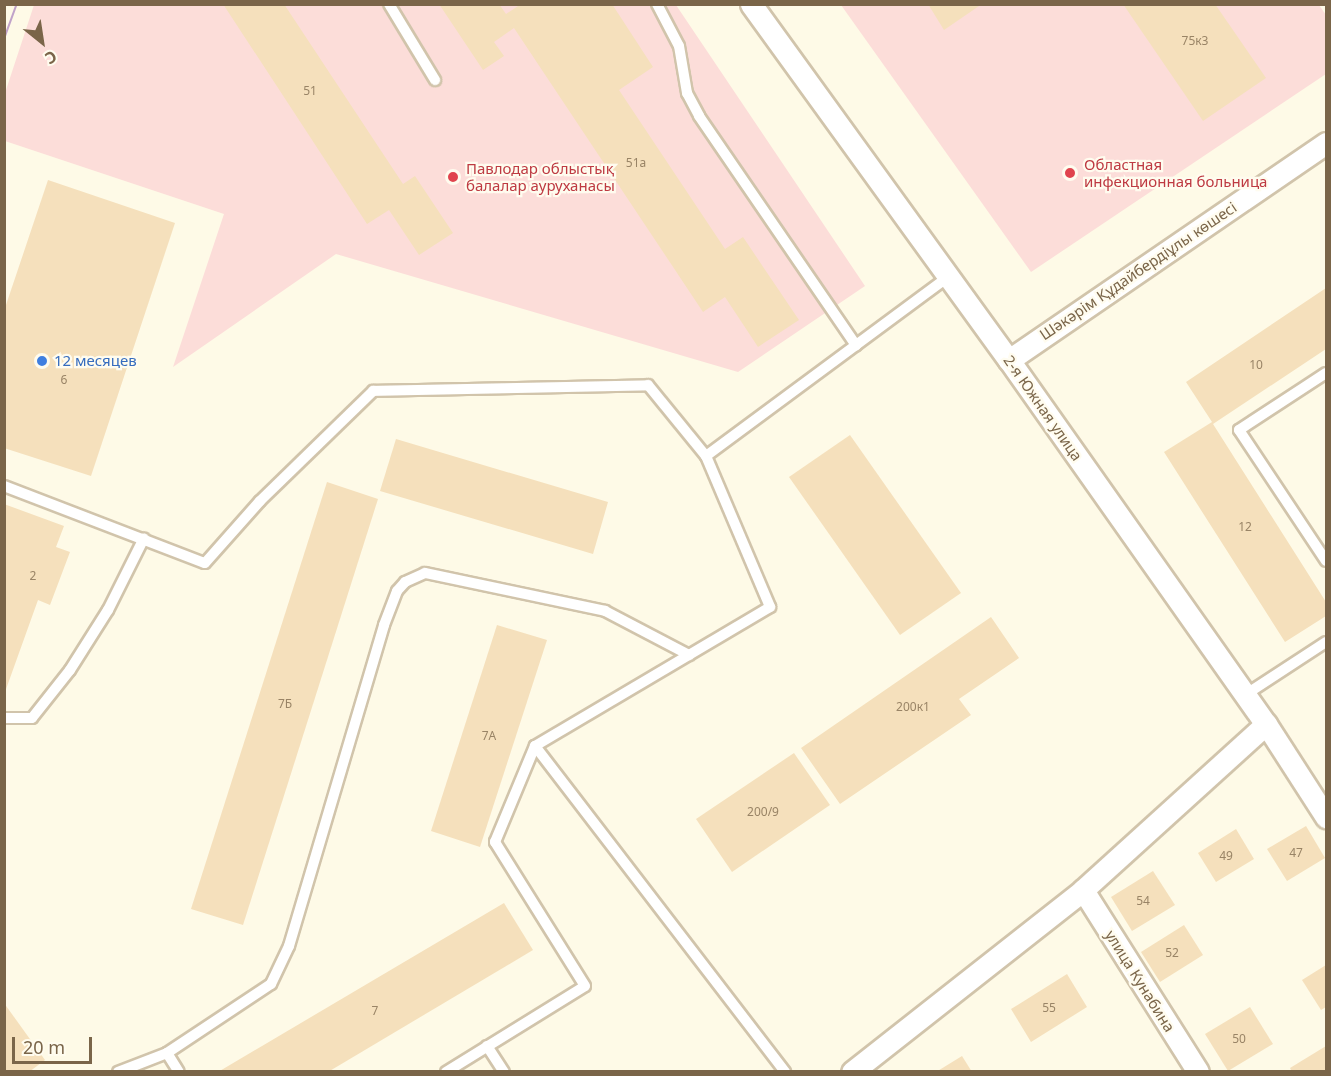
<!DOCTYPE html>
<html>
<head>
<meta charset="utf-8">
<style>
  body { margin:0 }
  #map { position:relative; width:1331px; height:1076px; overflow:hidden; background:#fefae7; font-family:"Noto Sans",sans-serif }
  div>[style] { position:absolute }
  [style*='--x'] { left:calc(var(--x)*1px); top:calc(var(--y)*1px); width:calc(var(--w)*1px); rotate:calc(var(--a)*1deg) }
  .medical>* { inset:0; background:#fcddd9 }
  .building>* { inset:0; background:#f5e0bc }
  .roads { filter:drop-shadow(2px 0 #d1c4ab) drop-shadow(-2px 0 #d1c4ab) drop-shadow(0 2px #d1c4ab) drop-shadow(0 -2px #d1c4ab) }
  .service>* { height:10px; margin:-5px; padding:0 5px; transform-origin:5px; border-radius:5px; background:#fff }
  .minor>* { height:21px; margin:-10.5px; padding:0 10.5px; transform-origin:10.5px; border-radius:10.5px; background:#fff }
  .tram>* { height:1.5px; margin:-0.75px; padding:0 0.75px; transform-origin:0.75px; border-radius:0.75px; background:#c0a3c9 }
  .dots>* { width:16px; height:16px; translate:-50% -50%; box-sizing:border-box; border:3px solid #fffcef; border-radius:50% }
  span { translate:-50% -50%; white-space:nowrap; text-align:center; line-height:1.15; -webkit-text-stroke:4.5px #fffcef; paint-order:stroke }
  .number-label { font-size:12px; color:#998466 }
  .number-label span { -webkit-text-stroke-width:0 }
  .health-label { font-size:15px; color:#be3a42 }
  .left { translate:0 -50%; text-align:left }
  .street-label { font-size:15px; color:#7a6549 }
  .shop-label { font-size:15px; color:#366cbe }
  .frame { position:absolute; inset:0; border:6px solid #7a6549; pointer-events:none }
  .north { position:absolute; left:12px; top:12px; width:60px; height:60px; -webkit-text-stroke:4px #fffcef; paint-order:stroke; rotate:150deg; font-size:16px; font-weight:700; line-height:24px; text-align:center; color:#7a6549 }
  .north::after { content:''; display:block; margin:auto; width:21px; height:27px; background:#7a6549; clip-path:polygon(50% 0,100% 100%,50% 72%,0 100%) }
  .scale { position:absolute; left:12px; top:1037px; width:80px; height:27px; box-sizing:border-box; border:3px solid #7a6549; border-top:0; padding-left:8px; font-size:18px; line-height:21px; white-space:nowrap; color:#7a6549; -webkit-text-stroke:4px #fffcef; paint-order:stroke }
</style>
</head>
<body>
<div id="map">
  <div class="medical">
    <i style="clip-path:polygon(34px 5px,676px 5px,865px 286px,738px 372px,336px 254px,173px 367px,224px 214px,5px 141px,5px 93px)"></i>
    <i style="clip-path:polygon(841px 5px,1319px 5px,1326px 15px,1326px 74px,1031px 272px)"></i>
  </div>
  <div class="building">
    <i style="clip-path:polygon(223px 4px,284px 4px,403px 184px,415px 176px,453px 233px,419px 255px,389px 210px,367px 224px)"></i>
    <i style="clip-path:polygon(439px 4px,499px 4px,506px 14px,521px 4px,612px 4px,653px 67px,619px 90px,725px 249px,743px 237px,799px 320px,758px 347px,725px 297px,703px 312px,514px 28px,494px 42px,504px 56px,483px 70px)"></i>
    <i style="clip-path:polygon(928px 4px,982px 4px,944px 30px)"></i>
    <i style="clip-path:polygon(1123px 4px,1215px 4px,1266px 78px,1203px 121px)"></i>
    <i style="clip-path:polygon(48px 180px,175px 223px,91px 476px,4px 448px,4px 311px)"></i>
    <i style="clip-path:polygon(1326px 288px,1326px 349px,1213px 424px,1326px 602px,1326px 616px,1285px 642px,1164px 452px,1212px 422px,1186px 382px)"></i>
    <i style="clip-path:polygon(850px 435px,961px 593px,900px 635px,789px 477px)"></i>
    <i style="clip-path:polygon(396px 439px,608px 502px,593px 554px,380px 491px)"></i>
    <i style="clip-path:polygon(327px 482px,378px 499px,243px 925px,191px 909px)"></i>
    <i style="clip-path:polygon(4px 504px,64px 526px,56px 547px,70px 552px,50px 605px,38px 600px,5px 692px)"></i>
    <i style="clip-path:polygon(991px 617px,1019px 658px,959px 699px,971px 715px,840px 804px,801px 748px)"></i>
    <i style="clip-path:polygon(497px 625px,547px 640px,480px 847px,431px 831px)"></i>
    <i style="clip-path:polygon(794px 753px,830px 805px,732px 872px,696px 819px)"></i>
    <i style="clip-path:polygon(1306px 826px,1325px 858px,1287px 881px,1267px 849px)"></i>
    <i style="clip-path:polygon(1236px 829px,1254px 859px,1216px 882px,1198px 853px)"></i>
    <i style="clip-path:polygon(1153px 871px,1175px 905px,1132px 931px,1111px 897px)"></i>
    <i style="clip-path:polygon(504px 903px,533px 950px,328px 1072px,218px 1072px)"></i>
    <i style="clip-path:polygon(1184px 925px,1203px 955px,1160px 982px,1141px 952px)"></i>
    <i style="clip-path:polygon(1326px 965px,1326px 1007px,1321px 1010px,1302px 980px)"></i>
    <i style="clip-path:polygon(1067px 974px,1087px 1007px,1031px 1042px,1011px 1009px)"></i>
    <i style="clip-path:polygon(4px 1003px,45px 1060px,29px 1072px,4px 1072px)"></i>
    <i style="clip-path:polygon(1250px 1007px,1273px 1044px,1228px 1071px,1205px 1034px)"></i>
    <i style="clip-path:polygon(1326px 1046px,1326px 1072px,1292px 1072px,1290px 1068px)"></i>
    <i style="clip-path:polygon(962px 1056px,972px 1072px,936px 1072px)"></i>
  </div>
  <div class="roads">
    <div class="service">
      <i style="--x:389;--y:4;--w:89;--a:58.8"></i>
      <i style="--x:657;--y:4;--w:47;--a:62.4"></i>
      <i style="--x:679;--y:46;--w:48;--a:80.3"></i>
      <i style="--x:687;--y:93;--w:26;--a:62"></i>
      <i style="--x:699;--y:116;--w:278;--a:55.6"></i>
      <i style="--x:1326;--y:373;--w:104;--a:146.8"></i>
      <i style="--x:1239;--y:430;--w:157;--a:56.4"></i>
      <i style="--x:706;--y:456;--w:301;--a:-36.5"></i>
      <i style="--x:4;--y:486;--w:215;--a:21"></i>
      <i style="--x:205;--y:563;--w:83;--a:-48.4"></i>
      <i style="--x:260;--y:501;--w:158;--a:-44.2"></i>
      <i style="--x:373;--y:391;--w:275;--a:-1.2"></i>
      <i style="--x:648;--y:385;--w:92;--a:50.8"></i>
      <i style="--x:706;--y:456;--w:164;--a:67"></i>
      <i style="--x:770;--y:607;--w:273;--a:149.4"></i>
      <i style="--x:1245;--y:695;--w:97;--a:-33.2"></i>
      <i style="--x:4;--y:718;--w:28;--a:0"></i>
      <i style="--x:32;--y:718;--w:61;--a:-51.6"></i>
      <i style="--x:70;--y:670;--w:71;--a:-57.7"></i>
      <i style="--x:108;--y:610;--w:80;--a:-63.4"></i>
      <i style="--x:487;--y:1046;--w:31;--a:57"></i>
      <i style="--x:167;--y:1053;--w:125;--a:-33.6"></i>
      <i style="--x:271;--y:984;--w:42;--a:-64.7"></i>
      <i style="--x:289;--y:946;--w:335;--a:-73.5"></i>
      <i style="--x:384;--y:625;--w:36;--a:-69"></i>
      <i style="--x:397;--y:591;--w:12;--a:-48"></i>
      <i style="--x:405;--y:582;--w:22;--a:-24"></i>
      <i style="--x:425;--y:573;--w:184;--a:11.9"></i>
      <i style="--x:605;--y:611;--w:95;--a:27.6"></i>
      <i style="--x:118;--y:1072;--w:53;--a:-21.2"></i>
      <i style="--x:167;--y:1053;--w:22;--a:58"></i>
      <i style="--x:446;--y:1072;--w:163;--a:-31.7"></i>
      <i style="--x:585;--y:986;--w:170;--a:-122"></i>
      <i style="--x:495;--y:842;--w:104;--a:-67.4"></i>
      <i style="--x:535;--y:746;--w:411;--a:52.5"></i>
    </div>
    <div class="minor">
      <i style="--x:751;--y:4;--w:440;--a:54.1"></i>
      <i style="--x:1009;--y:360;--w:446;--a:54.8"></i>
      <i style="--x:1266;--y:724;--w:111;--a:57.2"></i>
      <i style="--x:1009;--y:360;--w:384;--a:-34.4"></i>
      <i style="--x:1083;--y:890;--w:215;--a:57.7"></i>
      <i style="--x:852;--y:1072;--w:294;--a:-38.2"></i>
      <i style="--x:1083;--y:890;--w:247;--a:-42.2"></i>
    </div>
  </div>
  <div class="tram">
    <i style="--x:4;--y:39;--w:37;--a:-70"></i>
  </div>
  <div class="dots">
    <i style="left:1070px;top:173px;background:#e0444e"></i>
    <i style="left:453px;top:177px;background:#e0444e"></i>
    <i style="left:42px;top:361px;background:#3f7fe0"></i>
  </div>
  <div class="number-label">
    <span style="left:1195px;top:41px">75к3</span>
    <span style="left:310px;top:91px">51</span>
    <span style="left:636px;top:163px">51а</span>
    <span style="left:1256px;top:365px">10</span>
    <span style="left:64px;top:380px">6</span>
    <span style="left:1245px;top:527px">12</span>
    <span style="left:33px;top:576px">2</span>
    <span style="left:285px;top:704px">7Б</span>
    <span style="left:913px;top:707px">200к1</span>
    <span style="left:489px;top:736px">7А</span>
    <span style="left:763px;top:812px">200/9</span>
    <span style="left:1296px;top:853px">47</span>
    <span style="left:1226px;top:856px">49</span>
    <span style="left:1143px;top:901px">54</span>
    <span style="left:1172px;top:953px">52</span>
    <span style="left:1049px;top:1008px">55</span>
    <span style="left:375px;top:1011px">7</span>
    <span style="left:1239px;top:1039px">50</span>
  </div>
  <div class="health-label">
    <span class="left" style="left:1084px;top:173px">Областная<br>инфекционная больница</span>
    <span class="left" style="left:466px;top:177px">Павлодар облыстық<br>балалар ауруханасы</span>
  </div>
  <div class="street-label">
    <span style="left:1138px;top:271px;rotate:-34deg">Шәкәрім Құдайбердіұлы көшесі</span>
    <span style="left:1043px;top:408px;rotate:55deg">2-я Южная улица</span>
    <span style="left:1140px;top:981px;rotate:58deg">улица Кунабина</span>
  </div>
  <div class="shop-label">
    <span class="left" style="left:54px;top:361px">12 месяцев</span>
  </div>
  <div class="frame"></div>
  <div class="north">С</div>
  <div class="scale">20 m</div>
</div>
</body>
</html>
